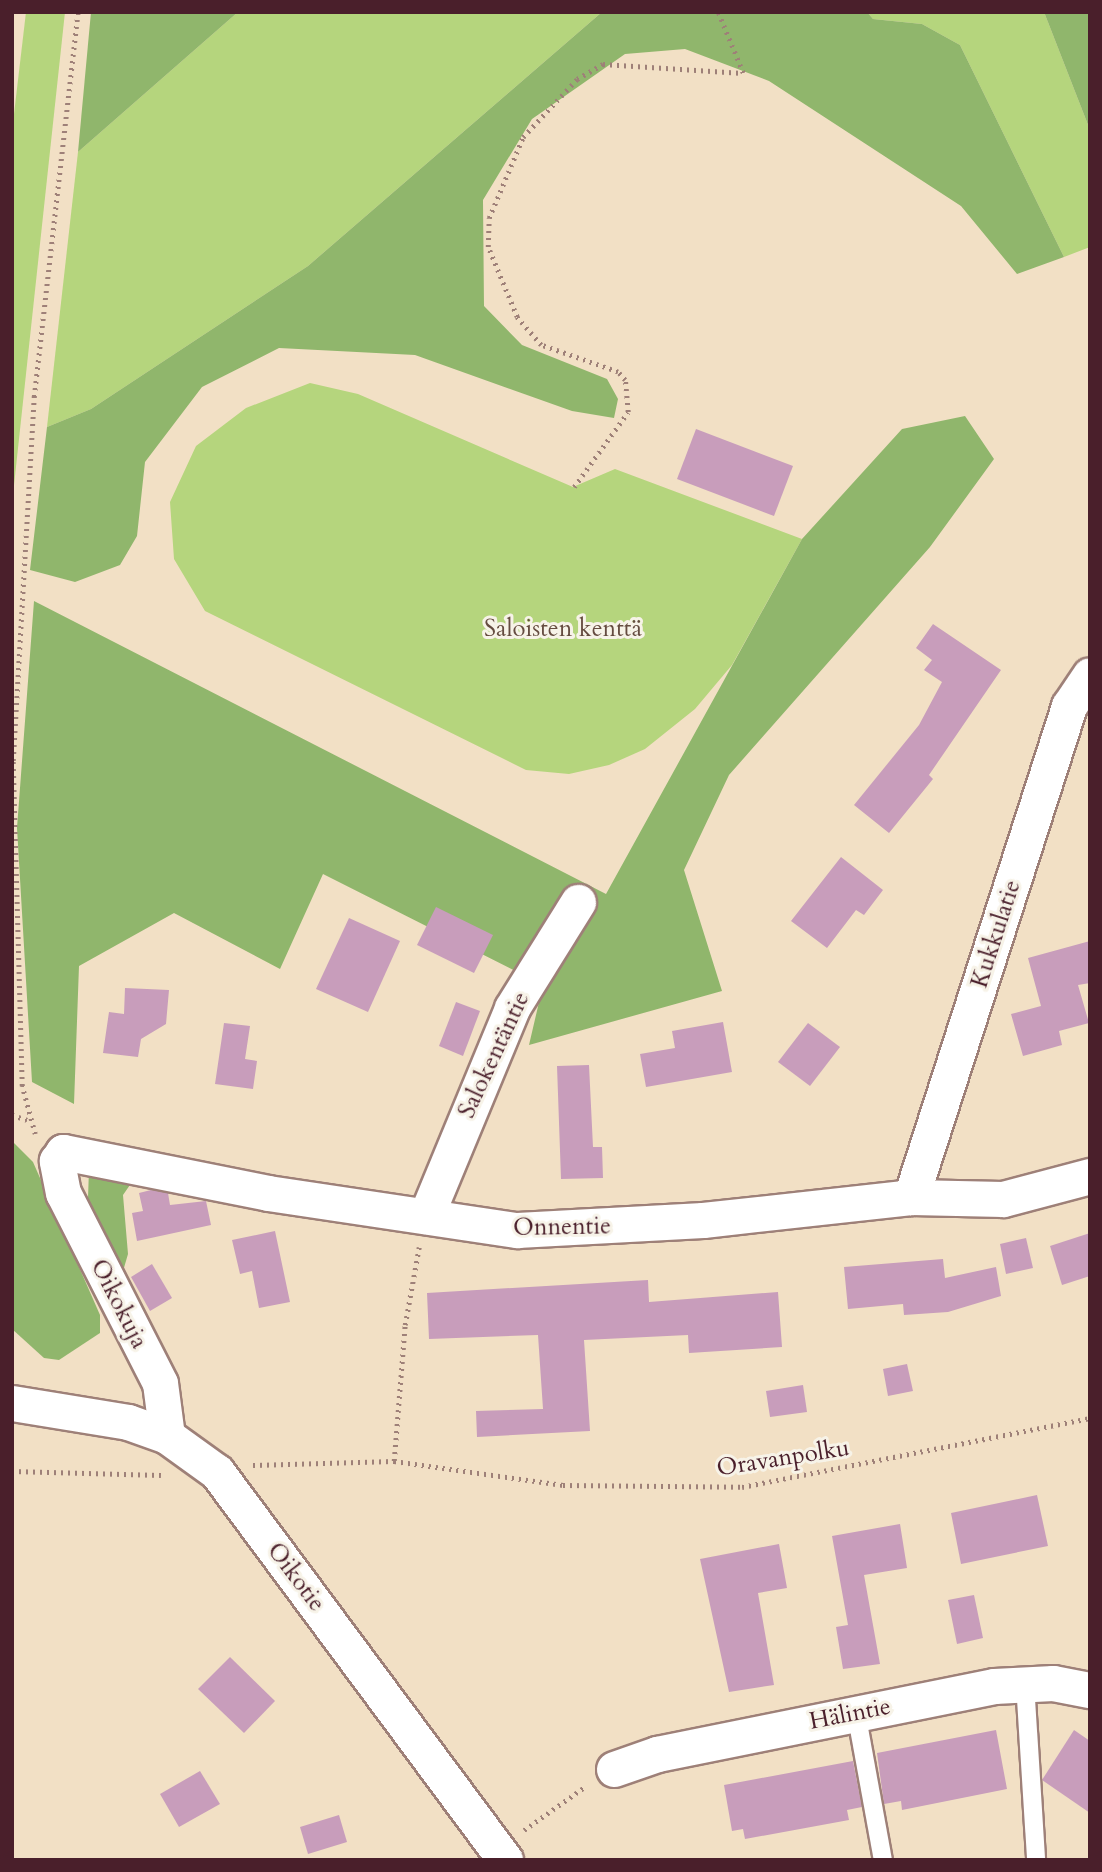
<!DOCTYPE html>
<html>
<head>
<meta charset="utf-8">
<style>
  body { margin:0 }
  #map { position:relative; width:1102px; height:1872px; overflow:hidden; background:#f2e0c5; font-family:Cardo,serif }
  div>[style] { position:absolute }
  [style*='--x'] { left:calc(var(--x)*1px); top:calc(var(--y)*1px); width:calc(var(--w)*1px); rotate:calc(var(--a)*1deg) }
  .green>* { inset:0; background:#b5d57d }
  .forest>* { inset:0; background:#90b66c }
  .building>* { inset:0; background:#c89dbb }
  .path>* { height:4.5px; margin-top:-2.25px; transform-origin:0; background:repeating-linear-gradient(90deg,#9e8078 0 2px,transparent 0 7px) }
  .roads { filter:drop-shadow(2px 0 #9e8078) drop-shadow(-2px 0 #9e8078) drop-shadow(0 2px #9e8078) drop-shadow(0 -2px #9e8078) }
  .service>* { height:18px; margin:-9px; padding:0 9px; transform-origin:9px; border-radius:9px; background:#fff }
  .minor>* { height:35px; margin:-17.5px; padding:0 17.5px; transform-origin:17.5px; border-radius:17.5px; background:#fff }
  span { translate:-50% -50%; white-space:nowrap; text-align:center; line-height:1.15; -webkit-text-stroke:6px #f7f3e8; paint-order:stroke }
  .park-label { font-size:24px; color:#654c40 }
  .street-label { font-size:24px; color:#4a1f2b }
  .frame { position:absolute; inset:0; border:14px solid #4a1f2b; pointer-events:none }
</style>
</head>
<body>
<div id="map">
  <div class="green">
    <i style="clip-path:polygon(26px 12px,65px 12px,12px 504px,12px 131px)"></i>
    <i style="clip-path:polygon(238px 12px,602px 12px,308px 266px,91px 409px,47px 427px,78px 152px)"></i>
    <i style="clip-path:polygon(867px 12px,1044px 12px,1090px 130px,1090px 247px,1064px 257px,960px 45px,922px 24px,873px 19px)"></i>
    <i style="clip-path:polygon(310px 383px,358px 394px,573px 487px,615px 469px,802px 539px,732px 665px,695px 709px,645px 749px,609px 765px,569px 774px,526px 770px,205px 611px,174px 559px,170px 502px,196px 446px,246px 408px)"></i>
  </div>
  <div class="forest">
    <i style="clip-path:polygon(91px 12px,238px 12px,78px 152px)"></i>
    <i style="clip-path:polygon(602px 12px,867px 12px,873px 19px,922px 24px,960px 45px,1064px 257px,1017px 274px,961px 206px,769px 81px,685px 49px,625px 54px,532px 119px,483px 200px,484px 306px,522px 345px,607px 379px,618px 399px,614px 418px,572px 411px,415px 355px,279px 348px,202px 387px,145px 462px,137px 536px,120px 565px,75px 582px,30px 570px,47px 427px,91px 409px,308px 266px)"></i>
    <i style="clip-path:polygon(1044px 12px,1090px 12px,1090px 130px)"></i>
    <i style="clip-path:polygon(965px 416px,994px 459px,930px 547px,729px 775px,684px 870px,722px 991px,529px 1045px,543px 985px,323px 874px,280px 969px,174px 913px,79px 966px,74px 1104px,32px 1082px,17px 828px,34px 601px,606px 894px,802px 539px,902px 429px)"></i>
    <i style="clip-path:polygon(12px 1141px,33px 1162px,100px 1315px,100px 1333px,59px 1360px,44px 1358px,12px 1329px)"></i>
    <i style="clip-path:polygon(89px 1169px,132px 1182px,123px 1195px,128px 1254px,121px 1278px,88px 1198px)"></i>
  </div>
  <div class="building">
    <i style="clip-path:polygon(696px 429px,793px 466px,774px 516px,677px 479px)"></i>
    <i style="clip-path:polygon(933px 624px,1001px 670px,929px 775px,933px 779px,889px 833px,854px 805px,919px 725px,942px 682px,924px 670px,932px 660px,916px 648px)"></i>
    <i style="clip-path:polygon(841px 857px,883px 890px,864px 915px,856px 910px,827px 948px,791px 921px)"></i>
    <i style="clip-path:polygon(436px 907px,493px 935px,474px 973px,417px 945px)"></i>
    <i style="clip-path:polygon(349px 918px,400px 941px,368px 1012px,316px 989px)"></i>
    <i style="clip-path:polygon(1090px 941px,1090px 983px,1078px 985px,1089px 1023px,1059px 1031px,1062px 1045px,1023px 1056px,1011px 1014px,1041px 1006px,1028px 958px)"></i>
    <i style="clip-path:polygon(125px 988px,169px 990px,166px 1024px,141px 1039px,138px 1057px,103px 1053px,109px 1012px,124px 1014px)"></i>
    <i style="clip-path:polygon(456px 1002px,480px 1011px,463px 1056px,439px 1046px)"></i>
    <i style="clip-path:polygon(723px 1022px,732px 1072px,646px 1087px,640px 1054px,675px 1048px,672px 1031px)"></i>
    <i style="clip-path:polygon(224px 1023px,250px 1026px,245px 1059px,257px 1061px,253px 1089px,215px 1084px)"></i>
    <i style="clip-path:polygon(808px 1023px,840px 1047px,810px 1086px,778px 1062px)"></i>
    <i style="clip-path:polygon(589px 1065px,593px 1147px,602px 1147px,603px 1178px,561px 1179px,557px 1066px)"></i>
    <i style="clip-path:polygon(151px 1190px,168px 1193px,170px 1205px,206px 1201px,211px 1225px,137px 1241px,132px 1213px,143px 1211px,139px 1193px)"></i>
    <i style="clip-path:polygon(275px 1231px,290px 1302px,259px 1308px,252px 1271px,240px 1274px,232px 1240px)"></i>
    <i style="clip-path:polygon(1090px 1233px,1090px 1276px,1062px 1285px,1050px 1246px)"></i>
    <i style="clip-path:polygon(1026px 1238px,1033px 1268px,1006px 1274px,1000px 1244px)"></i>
    <i style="clip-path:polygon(943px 1259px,945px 1278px,996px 1267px,1001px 1296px,948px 1312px,904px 1315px,903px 1304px,848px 1309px,844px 1267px)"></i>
    <i style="clip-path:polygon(152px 1264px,172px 1298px,150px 1311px,131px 1277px)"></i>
    <i style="clip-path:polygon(648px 1280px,649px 1302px,778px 1292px,782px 1347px,689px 1353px,688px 1335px,584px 1340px,590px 1431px,477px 1437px,476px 1411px,543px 1409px,538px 1335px,429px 1339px,427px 1293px)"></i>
    <i style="clip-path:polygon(907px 1364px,913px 1391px,888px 1396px,883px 1369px)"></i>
    <i style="clip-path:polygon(803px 1385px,807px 1412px,770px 1417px,766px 1391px)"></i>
    <i style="clip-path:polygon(1037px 1495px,1048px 1546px,961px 1564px,951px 1513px)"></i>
    <i style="clip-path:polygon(900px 1524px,907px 1568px,864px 1575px,880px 1664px,843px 1669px,836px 1627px,848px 1625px,832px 1536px)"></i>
    <i style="clip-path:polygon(779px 1544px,787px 1588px,758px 1593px,774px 1685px,729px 1692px,700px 1559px)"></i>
    <i style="clip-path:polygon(974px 1595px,983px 1638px,957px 1644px,948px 1600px)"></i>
    <i style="clip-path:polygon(230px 1657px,275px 1701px,244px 1733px,198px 1689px)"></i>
    <i style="clip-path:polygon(996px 1730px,1007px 1789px,902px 1810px,901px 1801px,884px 1804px,877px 1753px)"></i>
    <i style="clip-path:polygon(1074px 1730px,1090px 1741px,1090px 1813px,1042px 1780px)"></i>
    <i style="clip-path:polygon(853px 1761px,862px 1807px,847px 1810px,849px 1820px,745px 1839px,743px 1829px,732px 1831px,724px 1785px)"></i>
    <i style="clip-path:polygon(200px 1771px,220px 1804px,179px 1827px,160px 1794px)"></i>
    <i style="clip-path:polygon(339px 1815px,347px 1842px,308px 1854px,300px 1827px)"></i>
  </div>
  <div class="path">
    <i style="--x:574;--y:487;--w:92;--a:-54.2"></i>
    <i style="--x:628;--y:412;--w:32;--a:-95"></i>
    <i style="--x:625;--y:380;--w:11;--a:-131"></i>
    <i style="--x:618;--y:372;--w:82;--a:-160.7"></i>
    <i style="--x:541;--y:345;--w:37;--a:-131"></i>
    <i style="--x:517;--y:317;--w:76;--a:-112.5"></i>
    <i style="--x:488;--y:247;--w:29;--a:-88"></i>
    <i style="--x:489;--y:218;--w:88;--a:-67.2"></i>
    <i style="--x:523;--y:137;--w:79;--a:-47"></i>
    <i style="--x:577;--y:79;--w:30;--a:-30"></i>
    <i style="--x:603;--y:64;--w:140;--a:3.7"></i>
    <i style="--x:743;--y:73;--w:66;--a:-112.3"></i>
    <i style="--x:12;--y:1115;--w:16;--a:18"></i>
    <i style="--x:35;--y:1134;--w:50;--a:-105.2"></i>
    <i style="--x:22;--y:1086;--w:325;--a:-91.6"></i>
    <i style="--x:13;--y:761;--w:365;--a:-86.7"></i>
    <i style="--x:34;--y:397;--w:388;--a:-83.5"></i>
    <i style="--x:394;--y:1461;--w:136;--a:-85.4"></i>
    <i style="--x:405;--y:1325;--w:79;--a:-79.8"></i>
    <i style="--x:253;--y:1465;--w:141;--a:-1.6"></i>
    <i style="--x:394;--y:1461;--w:171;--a:8.1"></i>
    <i style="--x:563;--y:1485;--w:179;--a:0.6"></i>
    <i style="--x:742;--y:1487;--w:355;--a:-11.2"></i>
    <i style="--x:12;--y:1471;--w:149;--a:1.5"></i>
    <i style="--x:524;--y:1830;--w:76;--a:-35.4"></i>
  </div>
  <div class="roads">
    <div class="service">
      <i style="--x:1025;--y:1683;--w:177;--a:86.4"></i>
      <i style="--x:856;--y:1712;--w:150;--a:79.7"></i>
    </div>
    <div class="minor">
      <i style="--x:911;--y:1197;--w:516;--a:-72.16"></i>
      <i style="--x:1069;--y:706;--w:37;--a:-56"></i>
      <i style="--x:426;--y:1216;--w:225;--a:-67.5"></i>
      <i style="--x:512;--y:1008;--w:125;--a:-58.1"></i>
      <i style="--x:12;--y:1403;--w:118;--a:9.3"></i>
      <i style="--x:128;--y:1422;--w:41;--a:19.7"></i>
      <i style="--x:167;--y:1436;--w:62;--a:35.8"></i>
      <i style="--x:217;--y:1472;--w:483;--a:53.4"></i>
      <i style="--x:167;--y:1436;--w:53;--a:-97.5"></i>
      <i style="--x:160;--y:1383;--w:213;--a:-117"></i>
      <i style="--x:63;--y:1193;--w:33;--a:-101"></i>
      <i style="--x:57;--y:1161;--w:11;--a:-56"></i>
      <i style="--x:63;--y:1152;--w:209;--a:11.3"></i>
      <i style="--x:268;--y:1193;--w:252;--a:8.5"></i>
      <i style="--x:517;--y:1230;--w:186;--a:-3.1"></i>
      <i style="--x:703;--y:1220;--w:209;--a:-6.3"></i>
      <i style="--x:911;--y:1197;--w:92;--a:1.2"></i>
      <i style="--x:1003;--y:1199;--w:90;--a:-14.8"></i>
      <i style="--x:614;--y:1769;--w:46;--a:-19.2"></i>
      <i style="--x:657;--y:1754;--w:344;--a:-11.4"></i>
      <i style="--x:994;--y:1686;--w:59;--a:-2.9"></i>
      <i style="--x:1053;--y:1683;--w:38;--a:11"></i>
    </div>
  </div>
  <div class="park-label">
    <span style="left:563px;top:629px">Saloisten kenttä</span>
  </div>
  <div class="street-label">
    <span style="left:996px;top:934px;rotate:-72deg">Kukkulatie</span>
    <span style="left:494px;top:1055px;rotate:-65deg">Salokentäntie</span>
    <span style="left:562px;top:1227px;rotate:-1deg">Onnentie</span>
    <span style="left:119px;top:1304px;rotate:63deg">Oikokuja</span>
    <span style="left:783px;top:1458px;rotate:-9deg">Oravanpolku</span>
    <span style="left:296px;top:1577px;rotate:53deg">Oikotie</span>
    <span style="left:850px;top:1714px;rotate:-11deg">Hälintie</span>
  </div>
  <div class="frame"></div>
</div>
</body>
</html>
